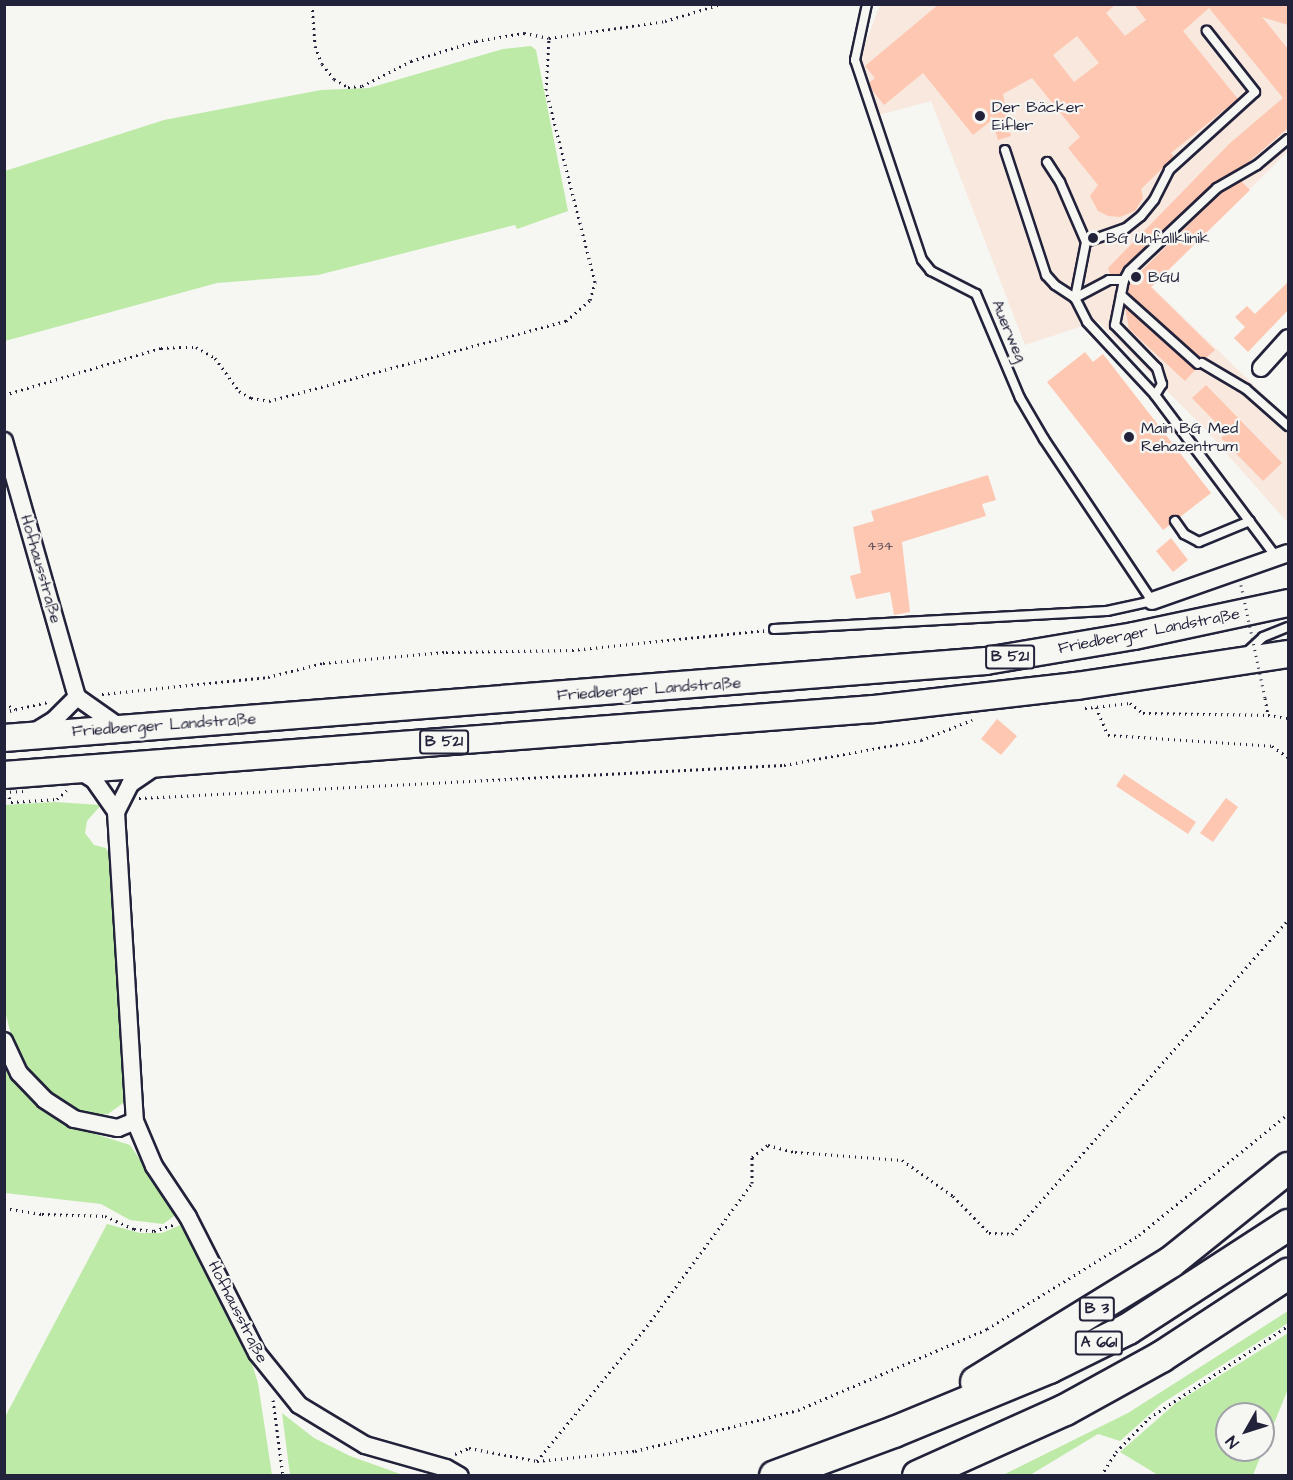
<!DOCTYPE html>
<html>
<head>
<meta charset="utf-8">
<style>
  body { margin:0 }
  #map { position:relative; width:1293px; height:1480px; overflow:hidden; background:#f6f6f2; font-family:"Architects Daughter",sans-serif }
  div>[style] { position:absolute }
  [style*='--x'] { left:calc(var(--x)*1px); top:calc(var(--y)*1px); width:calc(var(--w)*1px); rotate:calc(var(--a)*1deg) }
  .built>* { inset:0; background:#f8e8de }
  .green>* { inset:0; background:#bdeaa7 }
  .building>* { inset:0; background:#fec7b1 }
  .path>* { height:3px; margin-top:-1.5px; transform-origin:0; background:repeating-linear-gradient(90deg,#22223b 0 1.5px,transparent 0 6px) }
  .roads { filter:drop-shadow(2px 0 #22223b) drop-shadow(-2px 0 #22223b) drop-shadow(0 2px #22223b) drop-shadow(0 -2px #22223b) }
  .service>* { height:8px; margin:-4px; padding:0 4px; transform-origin:4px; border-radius:4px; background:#f6f6f2 }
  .minor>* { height:16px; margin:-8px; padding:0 8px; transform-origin:8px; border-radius:8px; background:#f6f6f2 }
  .primary>* { height:26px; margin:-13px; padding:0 13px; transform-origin:13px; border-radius:13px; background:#f6f6f2 }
  .motorway>* { height:30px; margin:-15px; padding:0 15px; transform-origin:15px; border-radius:15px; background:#f6f6f2 }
  .path-bridge>* { height:3px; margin-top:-1.5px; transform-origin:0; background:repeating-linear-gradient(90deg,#22223b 0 1.5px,transparent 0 6px) }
  .dots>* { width:16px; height:16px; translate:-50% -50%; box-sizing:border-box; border:3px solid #f6f6f2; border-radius:50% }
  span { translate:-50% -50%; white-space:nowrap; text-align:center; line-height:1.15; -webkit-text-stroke:4.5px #f6f6f2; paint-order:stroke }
  .number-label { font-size:14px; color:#594b58 }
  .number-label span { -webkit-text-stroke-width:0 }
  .shield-label span { padding:2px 4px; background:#f6f6f2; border:2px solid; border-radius:4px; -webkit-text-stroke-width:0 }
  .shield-label { font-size:15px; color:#22223b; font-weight:700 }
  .poi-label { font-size:16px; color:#22223b }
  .left { translate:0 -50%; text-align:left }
  .street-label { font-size:16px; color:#22223b }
  .frame { position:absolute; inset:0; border:6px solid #22223b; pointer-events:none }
  .north { position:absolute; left:1215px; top:1402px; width:60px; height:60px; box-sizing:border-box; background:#f6f6f2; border:2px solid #a1a1a9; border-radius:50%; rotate:231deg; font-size:16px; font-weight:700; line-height:24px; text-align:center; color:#22223b }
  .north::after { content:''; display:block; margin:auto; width:21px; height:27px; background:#22223b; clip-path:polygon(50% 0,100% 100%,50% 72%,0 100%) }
</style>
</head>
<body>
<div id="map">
  <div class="built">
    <i style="clip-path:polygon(880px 5px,1288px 5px,1288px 151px,1152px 287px,1288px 418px,1288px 523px,1204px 428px,1098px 321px,1025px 345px,931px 101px,879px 115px,858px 62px)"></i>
  </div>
  <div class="green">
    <i style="clip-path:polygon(531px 46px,536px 50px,568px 211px,517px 229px,515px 225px,318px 275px,217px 283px,5px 341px,5px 171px,164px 120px,321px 90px,369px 88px,503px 49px)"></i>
    <i style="clip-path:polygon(55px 802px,101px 805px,87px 821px,85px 833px,94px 845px,106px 848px,109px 854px,126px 1101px,108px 1114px,91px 1115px,66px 1104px,41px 1083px,15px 1051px,6px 1015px,4px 805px)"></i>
    <i style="clip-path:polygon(4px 1063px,32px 1102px,69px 1126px,130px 1145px,177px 1214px,163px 1224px,130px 1220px,101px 1204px,5px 1193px)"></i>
    <i style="clip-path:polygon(107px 1224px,140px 1233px,162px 1233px,183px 1224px,248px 1352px,258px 1383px,272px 1475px,5px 1476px,5px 1417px)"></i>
    <i style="clip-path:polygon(1288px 1311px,1288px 1323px,1161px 1404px,1120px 1441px,1098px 1434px,1030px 1475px,1003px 1475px,1128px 1413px)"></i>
    <i style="clip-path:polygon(evenodd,1288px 1333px,1288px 1389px,1253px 1475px,1158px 1475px,1120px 1452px,1176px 1403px,1288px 1333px,1227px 1414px,1263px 1414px,1263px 1450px,1227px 1450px,1227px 1414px)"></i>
    <i style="clip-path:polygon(282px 1413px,314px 1438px,350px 1456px,403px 1475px,290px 1475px)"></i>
  </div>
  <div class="building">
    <i style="clip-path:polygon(evenodd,939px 4px,1116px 4px,1106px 13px,1125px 36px,1146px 20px,1134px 4px,1288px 4px,1288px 25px,1262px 17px,1288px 49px,1288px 128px,1245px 165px,1213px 183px,1120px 274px,1110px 274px,1108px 268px,1229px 144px,1283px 98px,1209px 8px,1183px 31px,1238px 99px,1171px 153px,1174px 157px,1141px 189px,1143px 198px,1135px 211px,1120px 217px,1108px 216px,1098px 211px,1090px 196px,1098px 185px,1068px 148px,1080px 137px,1032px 78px,1003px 94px,1011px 136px,998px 140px,992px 120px,973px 135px,923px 73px,884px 105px,872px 90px,869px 83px,875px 78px,865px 66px,939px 4px,1077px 36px,1099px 63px,1074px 82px,1053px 55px,1077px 36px)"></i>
    <i style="clip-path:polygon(1241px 181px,1250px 190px,1151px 287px,1215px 350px,1206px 358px,1200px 357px,1128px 293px,1130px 282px,1221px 193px)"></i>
    <i style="clip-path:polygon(1288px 282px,1288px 310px,1248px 352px,1234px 338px,1245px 327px,1235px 317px,1247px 306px,1255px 314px)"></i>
    <i style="clip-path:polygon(1125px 307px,1195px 370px,1185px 381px,1129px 329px)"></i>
    <i style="clip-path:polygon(1085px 352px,1093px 362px,1103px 354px,1211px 493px,1180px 517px,1171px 516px,1170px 525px,1163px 530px,1047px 382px)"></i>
    <i style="clip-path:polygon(1206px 385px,1282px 463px,1263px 481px,1221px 438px,1226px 433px,1192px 398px)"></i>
    <i style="clip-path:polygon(988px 475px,996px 500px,982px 504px,986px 516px,902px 542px,910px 612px,894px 615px,890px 592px,856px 599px,850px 576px,861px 573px,853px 527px,874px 521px,871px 511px)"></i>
    <i style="clip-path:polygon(1171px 538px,1188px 560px,1173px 572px,1156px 551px)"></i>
    <i style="clip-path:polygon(997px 719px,1017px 736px,1001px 755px,981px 739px)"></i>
    <i style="clip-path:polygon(1124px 774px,1196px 822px,1188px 834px,1116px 786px)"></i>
    <i style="clip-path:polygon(1226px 798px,1238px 807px,1213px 842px,1200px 833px)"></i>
  </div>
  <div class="path">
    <i style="--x:312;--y:4;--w:42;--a:85.9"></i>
    <i style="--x:315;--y:46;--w:19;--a:69"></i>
    <i style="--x:322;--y:64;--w:19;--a:51"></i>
    <i style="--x:334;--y:79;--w:16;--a:30"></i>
    <i style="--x:348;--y:87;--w:14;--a:-4"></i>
    <i style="--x:362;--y:86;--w:55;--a:-27"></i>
    <i style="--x:411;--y:61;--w:68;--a:-17.1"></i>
    <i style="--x:476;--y:41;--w:49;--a:-9.5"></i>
    <i style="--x:524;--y:33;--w:25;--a:11"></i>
    <i style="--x:4;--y:395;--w:164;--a:-16.7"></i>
    <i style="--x:161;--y:348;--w:19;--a:-3"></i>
    <i style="--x:180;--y:347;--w:16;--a:0"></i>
    <i style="--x:196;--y:347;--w:22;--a:30"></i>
    <i style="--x:215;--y:358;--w:41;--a:54"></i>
    <i style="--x:239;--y:391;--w:14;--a:30"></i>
    <i style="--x:251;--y:398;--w:18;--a:9"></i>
    <i style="--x:269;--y:401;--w:308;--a:-15.1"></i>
    <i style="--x:566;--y:321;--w:32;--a:-41"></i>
    <i style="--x:590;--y:300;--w:19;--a:-74"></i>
    <i style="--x:595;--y:282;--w:198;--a:-104.3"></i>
    <i style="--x:546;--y:90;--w:52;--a:-86.7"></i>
    <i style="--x:549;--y:38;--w:117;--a:-8.3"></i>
    <i style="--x:665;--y:21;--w:59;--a:-16.9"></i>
    <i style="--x:102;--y:694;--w:167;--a:-5.8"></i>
    <i style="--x:268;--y:677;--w:57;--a:-14.3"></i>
    <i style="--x:323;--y:663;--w:123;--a:-5.1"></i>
    <i style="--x:446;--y:652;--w:126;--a:-0.9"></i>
    <i style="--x:572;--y:650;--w:193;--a:-5.9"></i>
    <i style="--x:1265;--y:698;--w:17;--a:80"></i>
    <i style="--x:1268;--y:715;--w:20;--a:9"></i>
    <i style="--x:4;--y:703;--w:13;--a:29"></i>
    <i style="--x:1096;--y:707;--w:30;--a:67"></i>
    <i style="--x:1108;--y:735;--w:164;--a:3.8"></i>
    <i style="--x:1272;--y:746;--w:19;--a:35"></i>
    <i style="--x:1085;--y:708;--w:45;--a:-6.3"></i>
    <i style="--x:1130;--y:703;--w:16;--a:38"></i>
    <i style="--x:1143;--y:713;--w:125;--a:0.9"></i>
    <i style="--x:4;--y:712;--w:45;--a:-12.8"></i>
    <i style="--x:9;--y:797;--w:5;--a:68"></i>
    <i style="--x:11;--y:802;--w:46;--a:-3.7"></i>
    <i style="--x:57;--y:799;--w:13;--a:-42"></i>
    <i style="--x:139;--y:798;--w:646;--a:-2.93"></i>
    <i style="--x:784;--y:765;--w:139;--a:-10.3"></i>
    <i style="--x:921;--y:740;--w:55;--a:-21.4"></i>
    <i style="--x:4;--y:1208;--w:38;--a:9"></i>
    <i style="--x:42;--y:1214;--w:63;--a:1.8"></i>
    <i style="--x:105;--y:1216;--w:32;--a:24"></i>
    <i style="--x:134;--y:1229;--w:20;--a:6"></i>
    <i style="--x:154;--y:1231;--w:22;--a:-18"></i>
    <i style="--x:273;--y:1400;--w:77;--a:82.5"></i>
    <i style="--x:455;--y:1454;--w:15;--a:-23"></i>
    <i style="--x:469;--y:1448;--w:69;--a:10.8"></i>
    <i style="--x:537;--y:1461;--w:174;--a:-50.8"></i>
    <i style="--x:647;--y:1326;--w:177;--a:-53.7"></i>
    <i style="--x:752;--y:1183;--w:26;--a:-90"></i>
    <i style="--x:752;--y:1157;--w:20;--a:-37"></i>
    <i style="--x:768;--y:1145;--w:28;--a:15"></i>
    <i style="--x:795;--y:1152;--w:107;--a:4.3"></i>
    <i style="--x:902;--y:1160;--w:62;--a:35.2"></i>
    <i style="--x:953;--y:1196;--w:52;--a:45.8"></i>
    <i style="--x:989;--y:1233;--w:23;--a:2"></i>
    <i style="--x:1012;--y:1234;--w:418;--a:-48.7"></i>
    <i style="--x:537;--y:1461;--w:99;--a:-5.8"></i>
    <i style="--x:635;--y:1451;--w:168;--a:-14.1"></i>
    <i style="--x:798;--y:1410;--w:206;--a:-23.2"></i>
    <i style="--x:987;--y:1329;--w:179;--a:-31.7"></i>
    <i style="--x:1139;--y:1235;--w:192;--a:-39.1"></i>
    <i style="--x:1101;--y:1476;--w:28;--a:-58"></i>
    <i style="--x:1116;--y:1452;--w:47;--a:-45.9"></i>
    <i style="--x:1149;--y:1418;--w:167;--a:-33.5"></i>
  </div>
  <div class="roads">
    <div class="service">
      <i style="--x:1005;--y:150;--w:132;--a:71.8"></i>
      <i style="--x:1046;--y:275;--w:13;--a:48"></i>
      <i style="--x:1055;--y:285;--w:24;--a:33"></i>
      <i style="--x:1075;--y:298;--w:27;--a:63"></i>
      <i style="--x:1087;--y:322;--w:100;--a:47"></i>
      <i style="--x:1155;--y:395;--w:202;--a:53.2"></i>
      <i style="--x:1047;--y:162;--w:24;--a:57"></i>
      <i style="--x:1060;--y:182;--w:65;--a:66.6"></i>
      <i style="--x:1086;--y:242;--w:57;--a:101.1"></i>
      <i style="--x:1086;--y:242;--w:42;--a:-19.3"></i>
      <i style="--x:1126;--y:228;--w:19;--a:-39"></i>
      <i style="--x:1141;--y:216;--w:21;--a:-51"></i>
      <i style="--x:1154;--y:200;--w:34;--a:-63"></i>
      <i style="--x:1169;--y:170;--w:116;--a:-42.2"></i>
      <i style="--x:1255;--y:92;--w:78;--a:-128.2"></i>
      <i style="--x:1124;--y:280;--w:10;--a:-61"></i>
      <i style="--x:1129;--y:271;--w:121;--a:-43.3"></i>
      <i style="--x:1217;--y:188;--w:46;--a:-29.9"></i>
      <i style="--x:1257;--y:165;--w:40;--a:-40"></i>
      <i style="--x:1121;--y:295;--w:103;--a:41.9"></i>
      <i style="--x:1075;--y:298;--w:38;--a:-28"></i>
      <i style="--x:1109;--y:280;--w:15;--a:0"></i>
      <i style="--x:1124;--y:280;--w:46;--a:101.3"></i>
      <i style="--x:1115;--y:325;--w:60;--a:45.7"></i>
      <i style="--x:1157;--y:368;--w:17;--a:73"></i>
      <i style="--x:1162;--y:384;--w:13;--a:122"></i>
      <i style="--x:1202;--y:363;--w:51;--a:30.6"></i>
      <i style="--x:1246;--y:389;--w:56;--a:41.4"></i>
      <i style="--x:1175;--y:521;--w:16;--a:55"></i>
      <i style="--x:1184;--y:534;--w:17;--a:28"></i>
      <i style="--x:1199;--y:542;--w:55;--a:-22.4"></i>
      <i style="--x:774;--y:629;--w:333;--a:-3.1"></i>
      <i style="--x:1107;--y:611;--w:46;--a:-12.5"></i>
      <i style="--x:1152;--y:601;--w:195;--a:-123.7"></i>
      <i style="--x:1044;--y:439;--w:48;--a:-120.3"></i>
      <i style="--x:1020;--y:398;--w:113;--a:-112.9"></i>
      <i style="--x:976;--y:294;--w:51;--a:-152.9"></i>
      <i style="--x:931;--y:271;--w:14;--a:-129"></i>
      <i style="--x:922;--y:260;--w:211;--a:-108.5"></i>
      <i style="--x:855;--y:60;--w:57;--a:-77.9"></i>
      <i style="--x:1246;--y:653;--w:23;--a:-43"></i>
      <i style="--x:1263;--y:637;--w:27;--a:-22"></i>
    </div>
    <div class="minor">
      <i style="--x:1261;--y:368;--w:40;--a:-48"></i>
      <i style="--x:4;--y:441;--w:266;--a:74.1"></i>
      <i style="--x:77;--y:697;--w:54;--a:35.2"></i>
      <i style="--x:1152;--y:601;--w:144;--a:-19.4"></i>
      <i style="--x:34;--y:732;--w:23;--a:-31"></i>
      <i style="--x:54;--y:720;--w:33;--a:-45"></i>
      <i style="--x:78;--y:770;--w:19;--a:32"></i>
      <i style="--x:94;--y:780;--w:39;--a:55"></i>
      <i style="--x:116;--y:812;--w:310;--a:86.5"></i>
      <i style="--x:135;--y:1121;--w:49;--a:67.1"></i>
      <i style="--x:154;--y:1166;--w:61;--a:56.3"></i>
      <i style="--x:188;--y:1217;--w:153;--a:63.1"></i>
      <i style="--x:257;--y:1353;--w:67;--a:51.1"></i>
      <i style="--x:299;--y:1405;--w:77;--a:31.2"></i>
      <i style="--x:365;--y:1445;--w:84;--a:15.9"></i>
      <i style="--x:446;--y:1468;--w:16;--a:30"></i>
      <i style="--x:116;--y:812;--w:31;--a:-63"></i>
      <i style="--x:130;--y:784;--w:30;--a:-34"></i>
      <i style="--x:4;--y:1041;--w:35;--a:65"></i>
      <i style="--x:19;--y:1073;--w:37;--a:46"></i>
      <i style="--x:45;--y:1100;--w:35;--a:33"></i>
      <i style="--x:74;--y:1119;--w:45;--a:11.6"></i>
      <i style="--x:118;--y:1128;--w:18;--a:-22"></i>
    </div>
    <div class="primary">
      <i style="--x:4;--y:738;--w:985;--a:-4.48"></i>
      <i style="--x:986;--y:661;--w:150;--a:-9.6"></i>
      <i style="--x:1134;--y:636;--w:157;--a:-12.1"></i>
      <i style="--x:4;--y:775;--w:872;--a:-4.34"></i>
      <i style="--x:874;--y:709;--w:204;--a:-6.5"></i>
      <i style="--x:1077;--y:686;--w:213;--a:-8.6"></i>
    </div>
    <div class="motorway">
      <i style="--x:976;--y:1382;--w:229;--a:-31.6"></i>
      <i style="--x:1171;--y:1262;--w:150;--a:-38.8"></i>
      <i style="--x:775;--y:1476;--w:127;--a:-20.3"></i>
      <i style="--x:894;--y:1432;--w:168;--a:-22.4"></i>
      <i style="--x:1049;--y:1368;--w:88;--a:-26.3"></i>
      <i style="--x:1128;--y:1329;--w:191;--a:-33"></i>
      <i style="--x:918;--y:1476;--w:161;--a:-24.2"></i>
      <i style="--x:1065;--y:1410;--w:110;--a:-28.9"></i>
      <i style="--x:1161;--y:1357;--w:152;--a:-33.2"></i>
    </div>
  </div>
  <div class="path-bridge">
    <i style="--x:1241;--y:585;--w:116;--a:78"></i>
    <i style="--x:4;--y:792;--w:20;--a:-3"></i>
  </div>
  <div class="dots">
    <i style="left:980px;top:116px;background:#22223b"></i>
    <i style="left:1093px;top:238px;background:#22223b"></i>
    <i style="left:1136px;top:277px;background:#22223b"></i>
    <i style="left:1129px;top:437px;background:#22223b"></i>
  </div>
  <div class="number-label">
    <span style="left:880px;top:546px">434</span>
  </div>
  <div class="shield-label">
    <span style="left:1010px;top:657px">B 521</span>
    <span style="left:444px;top:742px">B 521</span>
    <span style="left:1097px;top:1309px">B 3</span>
    <span style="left:1099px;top:1343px">A 661</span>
  </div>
  <div class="poi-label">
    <span class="left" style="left:992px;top:116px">Der Bäcker<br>Eifler</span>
    <span class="left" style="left:1106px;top:238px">BG Unfallklinik</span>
    <span class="left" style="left:1148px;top:277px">BGU</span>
    <span class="left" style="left:1141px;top:437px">Main BG Med<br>Rehazentrum</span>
  </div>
  <div class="street-label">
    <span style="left:1009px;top:331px;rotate:67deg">Auerweg</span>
    <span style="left:41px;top:569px;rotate:74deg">Hofhausstraße</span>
    <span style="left:1149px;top:631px;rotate:-11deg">Friedberger Landstraße</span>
    <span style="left:649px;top:689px;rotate:-4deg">Friedberger Landstraße</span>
    <span style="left:164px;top:725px;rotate:-4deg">Friedberger Landstraße</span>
    <span style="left:238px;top:1312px;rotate:63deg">Hofhausstraße</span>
  </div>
  <div class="frame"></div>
  <div class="north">N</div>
</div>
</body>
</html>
